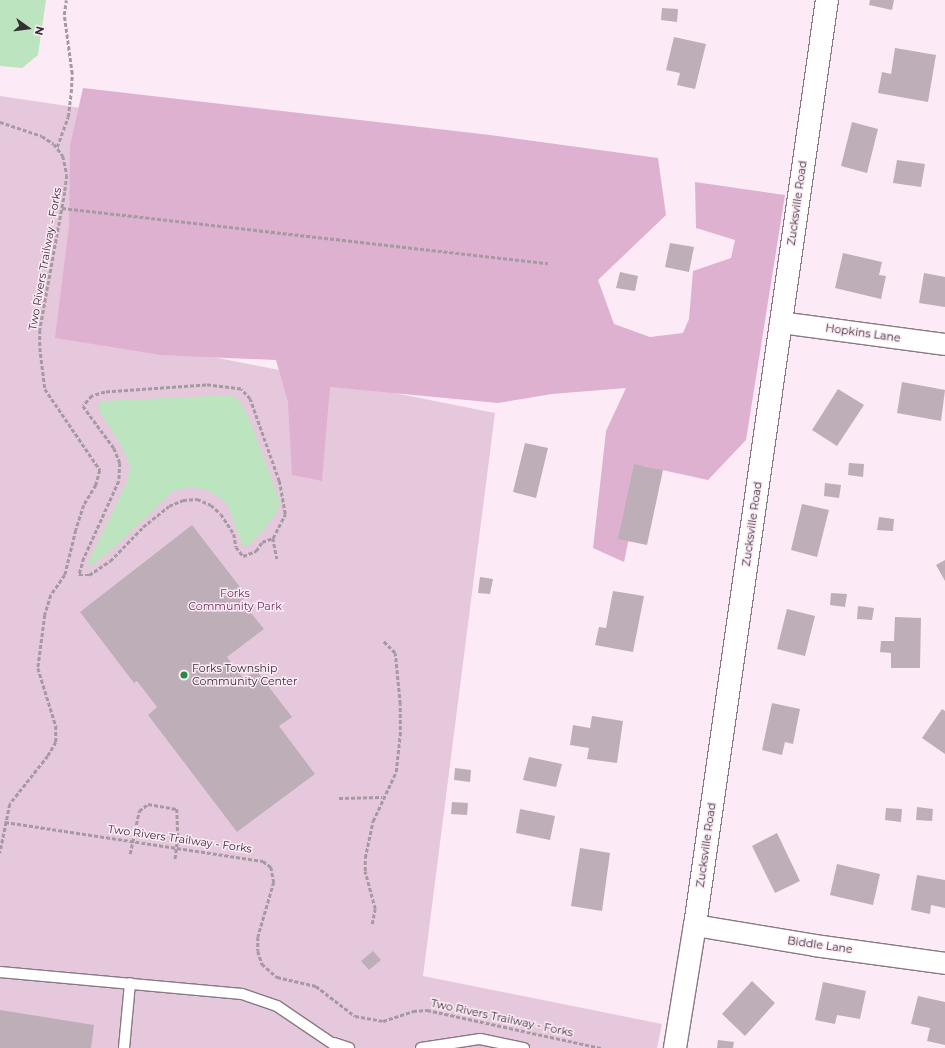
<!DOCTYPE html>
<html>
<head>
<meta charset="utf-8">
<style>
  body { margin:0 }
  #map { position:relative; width:945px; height:1048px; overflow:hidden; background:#fcebf6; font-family:Montserrat,sans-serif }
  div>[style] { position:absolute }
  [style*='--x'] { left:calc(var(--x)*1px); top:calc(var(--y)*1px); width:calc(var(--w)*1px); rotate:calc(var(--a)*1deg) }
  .green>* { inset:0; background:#e6c8dc }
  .forest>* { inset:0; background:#dfb1d0 }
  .water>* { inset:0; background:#bbe4bf }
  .building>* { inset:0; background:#beaeb8 }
  .path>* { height:2.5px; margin-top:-1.25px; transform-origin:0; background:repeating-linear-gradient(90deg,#a69aa2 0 4px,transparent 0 6px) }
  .roads { filter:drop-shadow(1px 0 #887983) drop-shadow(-1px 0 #887983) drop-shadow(0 1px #887983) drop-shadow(0 -1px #887983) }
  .service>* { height:10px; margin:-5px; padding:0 5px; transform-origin:5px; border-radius:5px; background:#fff }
  .minor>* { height:21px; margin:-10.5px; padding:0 10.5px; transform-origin:10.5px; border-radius:10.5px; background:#fff }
  .tertiary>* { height:22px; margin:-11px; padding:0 11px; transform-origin:11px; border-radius:11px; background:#fff }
  .dots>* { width:11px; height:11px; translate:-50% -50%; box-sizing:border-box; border:2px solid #fcebf6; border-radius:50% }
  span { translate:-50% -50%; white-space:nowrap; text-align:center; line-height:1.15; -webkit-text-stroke:3px #fcebf6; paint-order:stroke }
  .street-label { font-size:11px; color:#362f34 }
  .park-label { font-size:11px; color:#6c345d }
  .poi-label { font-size:11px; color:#362f34 }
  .left { translate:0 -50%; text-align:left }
  .north { position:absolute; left:8px; top:8px; width:40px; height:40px; -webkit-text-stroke:3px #fcebf6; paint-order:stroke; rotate:104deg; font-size:11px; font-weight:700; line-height:16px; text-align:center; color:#362f34 }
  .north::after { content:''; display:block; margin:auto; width:14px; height:18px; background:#362f34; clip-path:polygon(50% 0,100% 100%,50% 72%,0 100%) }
</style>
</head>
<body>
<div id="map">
  <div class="green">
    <i style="clip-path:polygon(0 96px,88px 109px,68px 328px,495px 413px,423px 976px,662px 1024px,657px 1048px,0 1048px)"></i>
  </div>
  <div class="forest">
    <i style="clip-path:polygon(83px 88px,490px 135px,658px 158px,666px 215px,598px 280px,614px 324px,650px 337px,683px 333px,689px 319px,693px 271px,731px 258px,735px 240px,696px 228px,695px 182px,785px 195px,746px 440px,708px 480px,644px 466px,624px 562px,593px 548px,606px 431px,626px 388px,552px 394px,498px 403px,330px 387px,322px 481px,292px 475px,288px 402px,276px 360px,161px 355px,55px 338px,69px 226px,70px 146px)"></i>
  </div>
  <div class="water">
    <i style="clip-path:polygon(0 0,46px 0,38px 55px,22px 68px,0 66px)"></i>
    <i style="clip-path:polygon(232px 395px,241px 403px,251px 423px,280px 502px,276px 514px,265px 528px,250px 544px,243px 547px,226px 502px,207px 490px,191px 487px,173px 491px,119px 543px,94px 564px,87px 565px,127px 481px,130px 466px,122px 447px,98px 409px,100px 401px)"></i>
  </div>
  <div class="building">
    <i style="clip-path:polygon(870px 0,894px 0,892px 10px,869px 5px)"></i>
    <i style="clip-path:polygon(662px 8px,678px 9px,677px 22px,661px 20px)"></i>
    <i style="clip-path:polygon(674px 37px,706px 44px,695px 89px,677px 85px,680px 73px,666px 70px)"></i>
    <i style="clip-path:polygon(895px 48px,936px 55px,928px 102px,878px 93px,882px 72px,891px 74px)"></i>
    <i style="clip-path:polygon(852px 122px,878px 129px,867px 173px,841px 166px)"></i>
    <i style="clip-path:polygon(897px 160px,925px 164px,921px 187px,893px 183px)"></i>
    <i style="clip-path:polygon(670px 243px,694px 247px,689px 272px,665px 267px)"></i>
    <i style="clip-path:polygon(843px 253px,882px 262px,879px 275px,886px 276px,881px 299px,835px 288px)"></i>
    <i style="clip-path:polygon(620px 272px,638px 276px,635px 291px,616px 288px)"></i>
    <i style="clip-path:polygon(924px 273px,945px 277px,945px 307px,919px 303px)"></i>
    <i style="clip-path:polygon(902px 382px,945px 390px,941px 421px,897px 413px)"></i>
    <i style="clip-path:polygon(838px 389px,864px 405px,837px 446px,812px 430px)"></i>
    <i style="clip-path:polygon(525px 443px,548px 448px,536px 498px,513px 492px)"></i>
    <i style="clip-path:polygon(849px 463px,864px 464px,863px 477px,848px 475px)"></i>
    <i style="clip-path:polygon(634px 464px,663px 470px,647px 545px,618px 539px)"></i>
    <i style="clip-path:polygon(825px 483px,841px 485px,839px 498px,824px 496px)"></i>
    <i style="clip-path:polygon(802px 504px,829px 510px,817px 557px,791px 550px)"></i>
    <i style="clip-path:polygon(879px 517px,894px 519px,893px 531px,877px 530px)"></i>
    <i style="clip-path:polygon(192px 525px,247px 596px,241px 601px,264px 629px,227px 657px,244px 679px,256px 670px,292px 717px,279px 726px,315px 774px,237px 832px,148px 715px,157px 707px,137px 681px,134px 683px,80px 612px)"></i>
    <i style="clip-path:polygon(945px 560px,945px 581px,936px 565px)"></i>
    <i style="clip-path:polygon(480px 577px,493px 579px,490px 594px,478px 593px)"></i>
    <i style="clip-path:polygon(613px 591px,644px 596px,633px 652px,595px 645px,599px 627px,606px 628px)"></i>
    <i style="clip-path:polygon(831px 593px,847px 594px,845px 607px,830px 605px)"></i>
    <i style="clip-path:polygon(858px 606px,874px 608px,872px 620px,857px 619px)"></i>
    <i style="clip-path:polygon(787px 609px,815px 616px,805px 656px,777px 649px)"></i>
    <i style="clip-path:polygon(895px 617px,921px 618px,920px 668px,891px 668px,891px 653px,880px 652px,881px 641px,894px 641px)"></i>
    <i style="clip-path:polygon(772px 703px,800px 709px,793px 744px,785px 742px,782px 755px,762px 750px)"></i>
    <i style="clip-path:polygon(942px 709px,945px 711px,945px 754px,922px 738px)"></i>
    <i style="clip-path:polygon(592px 716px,623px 721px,617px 763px,587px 759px,589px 748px,570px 745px,573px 725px,590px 728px)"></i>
    <i style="clip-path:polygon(529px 757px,562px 764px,556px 787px,523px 780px)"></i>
    <i style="clip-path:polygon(455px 768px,471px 770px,470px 782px,454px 780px)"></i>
    <i style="clip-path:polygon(452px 802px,468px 803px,467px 815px,451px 814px)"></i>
    <i style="clip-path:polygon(917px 807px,933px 809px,932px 821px,916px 820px)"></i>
    <i style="clip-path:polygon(886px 808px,902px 809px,901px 822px,885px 820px)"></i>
    <i style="clip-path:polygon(520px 809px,555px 816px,550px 840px,516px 833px)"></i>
    <i style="clip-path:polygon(777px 833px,800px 881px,775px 893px,752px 846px)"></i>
    <i style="clip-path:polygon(580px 848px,610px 853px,602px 911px,571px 906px)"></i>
    <i style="clip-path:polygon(837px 864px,880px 874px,873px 905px,830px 895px)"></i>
    <i style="clip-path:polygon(917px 875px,945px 880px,945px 908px,931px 905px,930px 914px,911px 910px)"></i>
    <i style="clip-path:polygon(373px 951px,381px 960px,369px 970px,361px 961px)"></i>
    <i style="clip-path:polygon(752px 981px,775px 1003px,745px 1036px,722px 1014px)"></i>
    <i style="clip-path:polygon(823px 982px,866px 991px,860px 1019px,837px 1015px,835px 1024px,815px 1020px)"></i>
    <i style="clip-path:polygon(918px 996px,945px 1002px,945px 1045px,927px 1041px,930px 1028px,911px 1024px)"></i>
    <i style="clip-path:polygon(0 1010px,94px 1025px,91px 1048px,0 1048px)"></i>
    <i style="clip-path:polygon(718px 1040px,734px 1042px,733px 1048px,717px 1048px)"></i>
  </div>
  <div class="path">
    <i style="--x:0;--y:122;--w:44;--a:18.4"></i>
    <i style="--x:42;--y:136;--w:14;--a:34"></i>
    <i style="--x:54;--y:144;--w:15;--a:53"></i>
    <i style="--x:63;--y:156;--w:19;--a:78"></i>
    <i style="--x:67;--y:175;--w:17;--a:97"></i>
    <i style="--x:65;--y:192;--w:140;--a:100.3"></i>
    <i style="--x:40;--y:330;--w:18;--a:90"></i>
    <i style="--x:40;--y:348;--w:41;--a:83"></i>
    <i style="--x:45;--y:389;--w:98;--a:55.8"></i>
    <i style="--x:100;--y:470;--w:16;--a:105"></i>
    <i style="--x:96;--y:485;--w:23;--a:121"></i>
    <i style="--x:84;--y:505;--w:26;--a:108"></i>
    <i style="--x:76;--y:530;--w:46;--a:103.7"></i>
    <i style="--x:65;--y:575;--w:24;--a:125"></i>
    <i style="--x:51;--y:595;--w:21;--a:107"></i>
    <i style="--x:45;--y:615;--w:53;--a:97.5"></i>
    <i style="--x:38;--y:668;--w:61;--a:72.8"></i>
    <i style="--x:56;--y:726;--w:16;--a:90"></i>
    <i style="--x:56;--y:742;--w:16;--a:120"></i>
    <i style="--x:48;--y:756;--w:61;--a:128.4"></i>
    <i style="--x:10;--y:804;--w:50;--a:101.5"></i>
    <i style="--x:57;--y:147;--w:32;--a:-70"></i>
    <i style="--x:68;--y:117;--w:24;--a:-83"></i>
    <i style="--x:71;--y:93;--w:19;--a:-87"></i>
    <i style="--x:72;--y:74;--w:60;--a:-97.7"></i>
    <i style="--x:64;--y:15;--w:15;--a:-82"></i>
    <i style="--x:62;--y:208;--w:489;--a:6.5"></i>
    <i style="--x:273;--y:538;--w:27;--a:-63"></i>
    <i style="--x:285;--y:514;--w:34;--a:-100"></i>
    <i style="--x:279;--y:481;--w:87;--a:-109.5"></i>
    <i style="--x:250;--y:399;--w:13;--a:-132"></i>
    <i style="--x:241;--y:389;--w:35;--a:-173"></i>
    <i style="--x:206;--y:385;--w:101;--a:176"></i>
    <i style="--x:105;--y:392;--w:14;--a:163"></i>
    <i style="--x:92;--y:396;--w:13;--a:132"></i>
    <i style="--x:83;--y:406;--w:52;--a:53.6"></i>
    <i style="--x:114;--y:448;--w:16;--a:68"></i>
    <i style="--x:120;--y:463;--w:18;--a:93"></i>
    <i style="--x:119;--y:481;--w:85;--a:114.4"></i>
    <i style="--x:84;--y:558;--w:18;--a:106"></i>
    <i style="--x:79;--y:575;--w:10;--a:0"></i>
    <i style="--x:89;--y:575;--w:25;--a:-34"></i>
    <i style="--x:110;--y:561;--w:47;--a:-45.9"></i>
    <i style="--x:143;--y:527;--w:33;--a:-39"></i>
    <i style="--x:169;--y:506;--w:15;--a:-23"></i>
    <i style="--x:183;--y:500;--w:14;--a:-4"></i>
    <i style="--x:197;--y:499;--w:15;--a:23"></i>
    <i style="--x:211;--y:505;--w:13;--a:42"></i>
    <i style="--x:221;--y:514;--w:24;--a:57"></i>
    <i style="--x:234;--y:534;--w:13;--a:81"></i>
    <i style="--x:236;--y:547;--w:11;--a:52"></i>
    <i style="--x:243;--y:556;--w:14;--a:-21"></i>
    <i style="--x:256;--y:551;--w:11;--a:-56"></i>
    <i style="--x:262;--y:542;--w:12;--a:-20"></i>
    <i style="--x:273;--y:538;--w:21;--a:79"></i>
    <i style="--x:339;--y:798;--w:43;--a:-1.3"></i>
    <i style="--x:5;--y:822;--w:261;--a:8.6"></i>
    <i style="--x:263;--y:861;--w:10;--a:37"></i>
    <i style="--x:271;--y:867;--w:15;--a:79"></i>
    <i style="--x:274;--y:882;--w:57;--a:106.2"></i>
    <i style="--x:258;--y:937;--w:14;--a:90"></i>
    <i style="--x:258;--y:951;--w:14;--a:73"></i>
    <i style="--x:262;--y:964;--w:20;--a:41"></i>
    <i style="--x:277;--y:977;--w:40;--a:13"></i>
    <i style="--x:316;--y:986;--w:49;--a:37.6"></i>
    <i style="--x:355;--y:1016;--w:28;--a:10"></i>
    <i style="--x:383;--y:1021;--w:32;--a:-18"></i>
    <i style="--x:413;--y:1011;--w:14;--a:-4"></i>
    <i style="--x:427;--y:1010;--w:179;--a:12.3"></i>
    <i style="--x:130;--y:854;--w:44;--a:-78.2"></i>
    <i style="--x:139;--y:811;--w:11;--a:-38"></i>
    <i style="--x:148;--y:804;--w:29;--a:10"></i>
    <i style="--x:177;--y:809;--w:28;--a:88"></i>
    <i style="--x:178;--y:837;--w:24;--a:97"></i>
    <i style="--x:372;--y:924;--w:15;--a:-79"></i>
    <i style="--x:375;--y:909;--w:39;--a:-105"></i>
    <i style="--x:365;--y:871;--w:13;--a:-90"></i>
    <i style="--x:365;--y:858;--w:38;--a:-78"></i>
    <i style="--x:373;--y:821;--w:54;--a:-64.9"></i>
    <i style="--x:396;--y:772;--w:36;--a:-84"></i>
    <i style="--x:400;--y:736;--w:32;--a:-90"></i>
    <i style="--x:400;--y:704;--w:51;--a:-95.6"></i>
    <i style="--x:395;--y:653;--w:18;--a:-135"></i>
  </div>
  <div class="roads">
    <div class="service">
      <i style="--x:0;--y:972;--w:243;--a:5.2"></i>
      <i style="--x:242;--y:994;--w:37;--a:19"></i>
      <i style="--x:277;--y:1006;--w:75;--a:34.1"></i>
      <i style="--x:334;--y:1043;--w:16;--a:18"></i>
      <i style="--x:124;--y:1048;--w:65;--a:-84.7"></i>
      <i style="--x:421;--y:1048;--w:60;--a:-8.7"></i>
      <i style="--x:480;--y:1039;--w:45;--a:11.6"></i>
    </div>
    <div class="minor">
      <i style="--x:780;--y:322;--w:166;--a:7.6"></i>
      <i style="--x:695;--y:925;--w:121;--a:9.5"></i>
      <i style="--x:814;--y:945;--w:132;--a:7.8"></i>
    </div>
    <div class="tertiary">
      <i style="--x:675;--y:1048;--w:125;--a:-80.8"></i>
      <i style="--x:695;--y:925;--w:934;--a:-81.88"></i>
    </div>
  </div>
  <div class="dots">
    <i style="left:184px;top:675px;background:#268a3e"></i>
  </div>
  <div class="street-label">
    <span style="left:797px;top:203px;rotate:-82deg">Zucksville Road</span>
    <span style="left:45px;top:259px;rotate:-80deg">Two Rivers Trailway - Forks</span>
    <span style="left:863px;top:333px;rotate:8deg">Hopkins Lane</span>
    <span style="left:752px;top:524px;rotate:-82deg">Zucksville Road</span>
    <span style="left:180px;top:839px;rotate:8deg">Two Rivers Trailway - Forks</span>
    <span style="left:706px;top:845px;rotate:-82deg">Zucksville Road</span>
    <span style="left:820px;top:945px;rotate:8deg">Biddle Lane</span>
    <span style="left:502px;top:1018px;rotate:12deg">Two Rivers Trailway - Forks</span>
  </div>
  <div class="park-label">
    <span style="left:235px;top:600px">Forks<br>Community Park</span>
  </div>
  <div class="poi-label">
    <span class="left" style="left:192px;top:675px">Forks Township<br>Community Center</span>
  </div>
  <div class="north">N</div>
</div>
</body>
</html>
